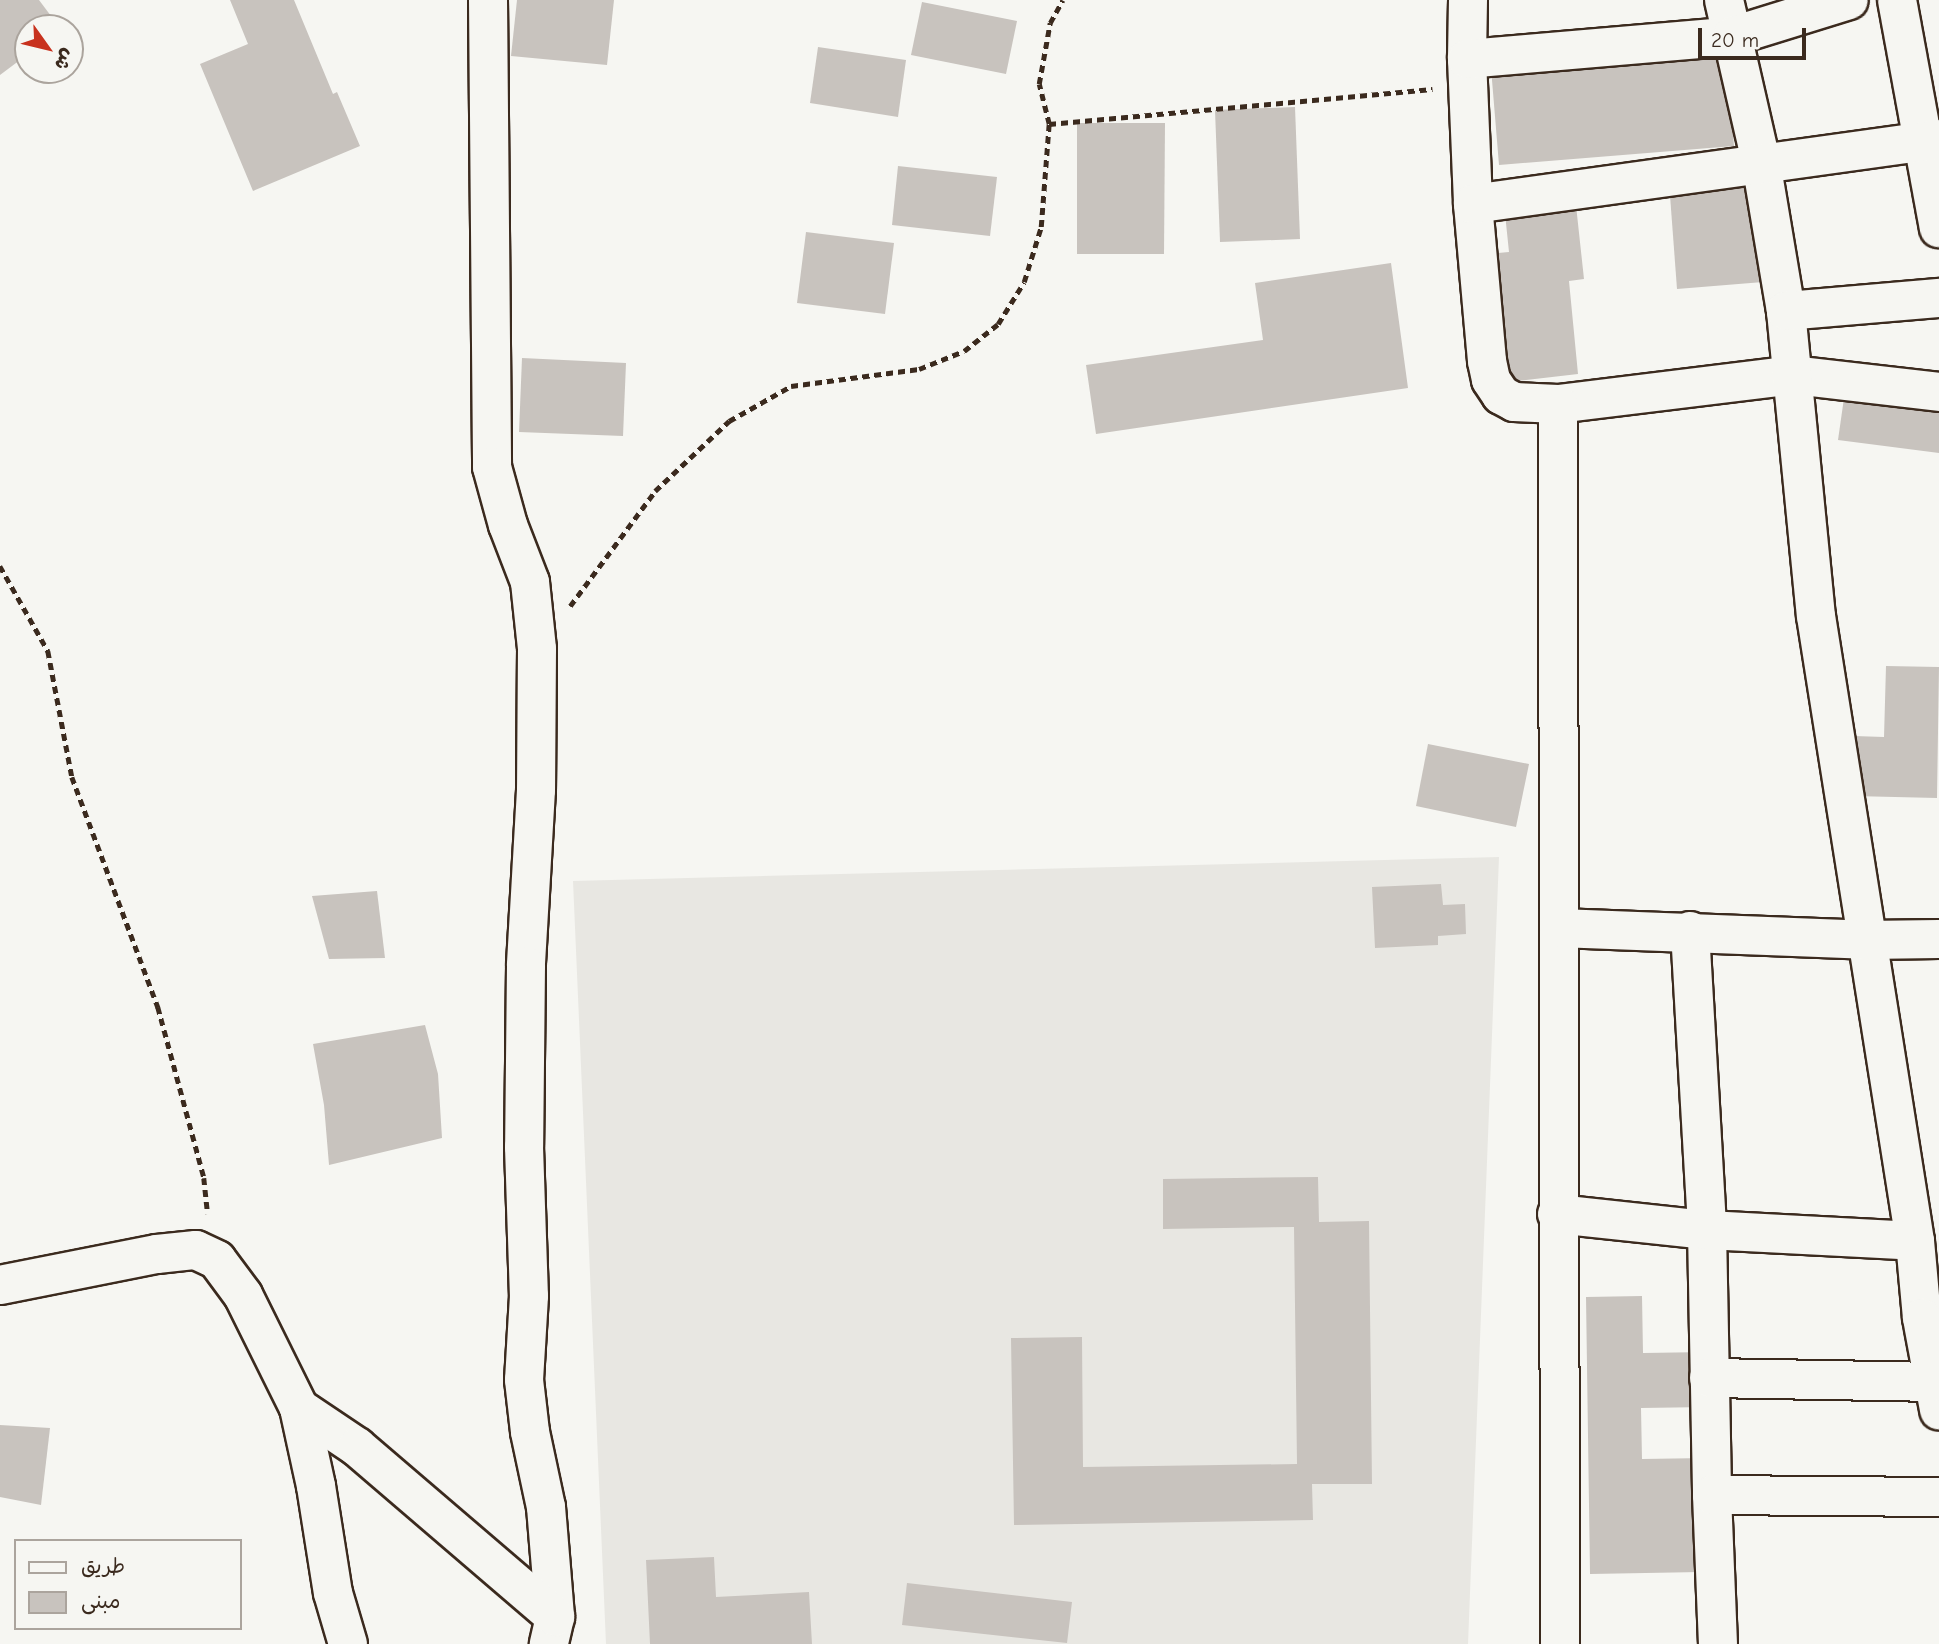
<!DOCTYPE html>
<html>
<head>
<meta charset="utf-8">
<style>
  body { margin:0 }
  #map { position:relative; width:1939px; height:1644px; overflow:hidden; background:#f6f6f2; font-family:"Comic Neue","Playpen Sans Arabic",sans-serif }
  div>[style] { position:absolute }
  [style*='--x'] { left:calc(var(--x)*1px); top:calc(var(--y)*1px); width:calc(var(--w)*1px); rotate:calc(var(--a)*1deg) }
  .built>* { inset:0; background:#e8e7e2 }
  .building>* { inset:0; background:#c8c3be }
  .path>* { height:4.5px; margin-top:-2.25px; transform-origin:0; background:repeating-linear-gradient(90deg,#3b2a1e 0 7px,transparent 0 12px) }
  .roads { filter:drop-shadow(2px 0 #3b2a1e) drop-shadow(-2px 0 #3b2a1e) drop-shadow(0 2px #3b2a1e) drop-shadow(0 -2px #3b2a1e) }
  .minor>* { height:38px; margin:-19px; padding:0 19px; transform-origin:19px; border-radius:19px; background:#f6f6f2 }
  span { translate:-50% -50%; white-space:nowrap; text-align:center; line-height:1.15; -webkit-text-stroke:5px #f6f6f2; paint-order:stroke }
  .legend { position:absolute; left:14px; top:1539px; width:228px; height:91px; box-sizing:border-box; background:#f6f6f2; border:2px solid #aba49d; margin:0; padding:9px 12px; list-style:none; font-size:21px; color:#3b2a1e }
  .legend li { display:flex; align-items:center; gap:14px; height:35px }
  .legend b { width:35px; border:2px solid #aba49d }
  .north { position:absolute; left:14px; top:14px; width:70px; height:70px; box-sizing:border-box; background:#f6f6f2; border:2px solid #aba49d; border-radius:50%; rotate:124deg; font-size:19px; font-weight:700; line-height:28px; text-align:center; color:#3b2a1e }
  .north::after { content:''; display:block; margin:auto; width:24px; height:32px; background:#c8321e; clip-path:polygon(50% 0,100% 100%,50% 72%,0 100%) }
  .scale { position:absolute; left:1698px; top:28px; width:108px; height:32px; box-sizing:border-box; border:4px solid #3b2a1e; border-top:0; padding-left:9px; font-size:21px; line-height:24px; white-space:nowrap; color:#3b2a1e; -webkit-text-stroke:5px #f6f6f2; paint-order:stroke }
</style>
</head>
<body>
<div id="map">
  <div class="built">
    <i style="clip-path:polygon(1499px 857px,1468px 1644px,606px 1644px,573px 881px)"></i>
  </div>
  <div class="building">
    <i style="clip-path:polygon(0 0,39px 0,60px 28px,28px 28px,28px 54px,0 75px)"></i>
    <i style="clip-path:polygon(230px 0,294px 0,333px 94px,337px 92px,360px 146px,253px 191px,200px 64px,248px 44px)"></i>
    <i style="clip-path:polygon(517px 0,614px 0,607px 65px,511px 56px)"></i>
    <i style="clip-path:polygon(922px 2px,1017px 21px,1006px 74px,911px 55px)"></i>
    <i style="clip-path:polygon(818px 47px,906px 60px,898px 117px,810px 103px)"></i>
    <i style="clip-path:polygon(1726px 48px,1734px 146px,1499px 165px,1491px 68px)"></i>
    <i style="clip-path:polygon(1295px 107px,1300px 239px,1220px 242px,1215px 110px)"></i>
    <i style="clip-path:polygon(1077px 123px,1165px 123px,1164px 254px,1077px 254px)"></i>
    <i style="clip-path:polygon(898px 166px,997px 177px,990px 236px,892px 225px)"></i>
    <i style="clip-path:polygon(1755px 175px,1763px 282px,1677px 289px,1669px 182px)"></i>
    <i style="clip-path:polygon(1575px 196px,1584px 279px,1569px 281px,1578px 374px,1501px 383px,1487px 254px,1509px 252px,1504px 204px)"></i>
    <i style="clip-path:polygon(806px 232px,894px 243px,885px 314px,797px 303px)"></i>
    <i style="clip-path:polygon(1391px 263px,1408px 388px,1096px 434px,1086px 365px,1263px 340px,1255px 283px)"></i>
    <i style="clip-path:polygon(522px 358px,626px 363px,623px 436px,519px 432px)"></i>
    <i style="clip-path:polygon(1845px 391px,1939px 403px,1939px 453px,1838px 440px)"></i>
    <i style="clip-path:polygon(1886px 666px,1939px 667px,1937px 798px,1853px 796px,1854px 736px,1884px 737px)"></i>
    <i style="clip-path:polygon(1428px 744px,1529px 764px,1516px 827px,1416px 806px)"></i>
    <i style="clip-path:polygon(1441px 884px,1443px 905px,1465px 904px,1466px 934px,1438px 936px,1438px 945px,1375px 948px,1372px 887px)"></i>
    <i style="clip-path:polygon(377px 891px,385px 958px,329px 959px,312px 896px)"></i>
    <i style="clip-path:polygon(425px 1025px,438px 1074px,442px 1138px,329px 1165px,324px 1105px,313px 1044px)"></i>
    <i style="clip-path:polygon(1318px 1177px,1319px 1222px,1369px 1221px,1372px 1484px,1312px 1484px,1313px 1520px,1014px 1525px,1011px 1338px,1082px 1337px,1083px 1467px,1297px 1464px,1294px 1227px,1163px 1229px,1163px 1179px)"></i>
    <i style="clip-path:polygon(1642px 1296px,1643px 1353px,1707px 1352px,1708px 1407px,1641px 1408px,1642px 1459px,1706px 1458px,1701px 1572px,1590px 1574px,1586px 1297px)"></i>
    <i style="clip-path:polygon(0 1425px,50px 1428px,41px 1505px,0 1497px)"></i>
    <i style="clip-path:polygon(714px 1557px,716px 1597px,809px 1592px,812px 1644px,650px 1644px,646px 1560px)"></i>
    <i style="clip-path:polygon(907px 1583px,1072px 1602px,1067px 1643px,902px 1625px)"></i>
  </div>
  <div class="path">
    <i style="--x:1049;--y:124;--w:385;--a:-5.2"></i>
    <i style="--x:0;--y:566;--w:98;--a:60.5"></i>
    <i style="--x:48;--y:651;--w:128;--a:79.2"></i>
    <i style="--x:72;--y:777;--w:246;--a:69.5"></i>
    <i style="--x:158;--y:1007;--w:177;--a:74.9"></i>
    <i style="--x:204;--y:1178;--w:36;--a:84"></i>
    <i style="--x:570;--y:606;--w:143;--a:-53.5"></i>
    <i style="--x:655;--y:491;--w:102;--a:-43.4"></i>
    <i style="--x:729;--y:421;--w:71;--a:-29.4"></i>
    <i style="--x:791;--y:386;--w:129;--a:-7.6"></i>
    <i style="--x:919;--y:369;--w:48;--a:-21.8"></i>
    <i style="--x:964;--y:351;--w:43;--a:-38.5"></i>
    <i style="--x:998;--y:324;--w:49;--a:-58.2"></i>
    <i style="--x:1024;--y:282;--w:58;--a:-72.8"></i>
    <i style="--x:1041;--y:227;--w:103;--a:-85.6"></i>
    <i style="--x:1049;--y:124;--w:41;--a:-104"></i>
    <i style="--x:1039;--y:84;--w:62;--a:-79.8"></i>
    <i style="--x:1050;--y:23;--w:26;--a:-61"></i>
  </div>
  <div class="roads">
    <div class="minor">
      <i style="--x:488;--y:0;--w:467;--a:89.5"></i>
      <i style="--x:492;--y:467;--w:60;--a:74.6"></i>
      <i style="--x:508;--y:525;--w:61;--a:68.9"></i>
      <i style="--x:530;--y:582;--w:67;--a:84"></i>
      <i style="--x:537;--y:649;--w:141;--a:90.4"></i>
      <i style="--x:536;--y:790;--w:176;--a:93.3"></i>
      <i style="--x:526;--y:966;--w:181;--a:90.6"></i>
      <i style="--x:524;--y:1147;--w:149;--a:88.1"></i>
      <i style="--x:529;--y:1296;--w:84;--a:93.4"></i>
      <i style="--x:524;--y:1380;--w:52;--a:83.4"></i>
      <i style="--x:530;--y:1432;--w:77;--a:78"></i>
      <i style="--x:546;--y:1507;--w:110;--a:85.3"></i>
      <i style="--x:555;--y:1617;--w:28;--a:103"></i>
      <i style="--x:1468;--y:0;--w:59;--a:91"></i>
      <i style="--x:1467;--y:59;--w:145;--a:87.6"></i>
      <i style="--x:1473;--y:204;--w:158;--a:84.9"></i>
      <i style="--x:1487;--y:361;--w:19;--a:78"></i>
      <i style="--x:1491;--y:380;--w:18;--a:56"></i>
      <i style="--x:1501;--y:395;--w:15;--a:28"></i>
      <i style="--x:1514;--y:402;--w:44;--a:2.6"></i>
      <i style="--x:1558;--y:404;--w:237;--a:-7"></i>
      <i style="--x:1793;--y:375;--w:147;--a:6.6"></i>
      <i style="--x:1724;--y:0;--w:166;--a:77.1"></i>
      <i style="--x:1761;--y:162;--w:151;--a:80.5"></i>
      <i style="--x:1786;--y:311;--w:306;--a:84.4"></i>
      <i style="--x:1816;--y:616;--w:633;--a:81"></i>
      <i style="--x:1915;--y:1241;--w:77;--a:84.8"></i>
      <i style="--x:1922;--y:1318;--w:94;--a:79.5"></i>
      <i style="--x:1897;--y:0;--w:232;--a:79.6"></i>
      <i style="--x:1467;--y:59;--w:267;--a:-4.9"></i>
      <i style="--x:1733;--y:36;--w:121;--a:-17.2"></i>
      <i style="--x:1473;--y:204;--w:471;--a:-7.9"></i>
      <i style="--x:1786;--y:311;--w:154;--a:-4.9"></i>
      <i style="--x:1558;--y:404;--w:1240;--a:89.91"></i>
      <i style="--x:1559;--y:928;--w:306;--a:2.2"></i>
      <i style="--x:1865;--y:940;--w:74;--a:-0.8"></i>
      <i style="--x:1690;--y:931;--w:299;--a:86.7"></i>
      <i style="--x:1707;--y:1230;--w:265;--a:88.9"></i>
      <i style="--x:1712;--y:1495;--w:149;--a:87.7"></i>
      <i style="--x:1557;--y:1214;--w:151;--a:6.1"></i>
      <i style="--x:1707;--y:1230;--w:208;--a:3"></i>
      <i style="--x:0;--y:1285;--w:160;--a:-11.2"></i>
      <i style="--x:157;--y:1254;--w:39;--a:-6"></i>
      <i style="--x:196;--y:1250;--w:23;--a:25"></i>
      <i style="--x:217;--y:1260;--w:44;--a:53.4"></i>
      <i style="--x:243;--y:1295;--w:126;--a:63.6"></i>
      <i style="--x:299;--y:1408;--w:70;--a:33.9"></i>
      <i style="--x:357;--y:1447;--w:261;--a:40.6"></i>
      <i style="--x:1709;--y:1378;--w:225;--a:1"></i>
      <i style="--x:299;--y:1408;--w:80;--a:77.7"></i>
      <i style="--x:316;--y:1486;--w:108;--a:81"></i>
      <i style="--x:333;--y:1593;--w:53;--a:73.6"></i>
      <i style="--x:1712;--y:1495;--w:227;--a:0.5"></i>
    </div>
  </div>
  <ul class="legend">
  <li><b style="height:9px;background:#f6f6f2"></b>طريق</li>
  <li><b style="height:19px;background:#c8c3be"></b>مبنى</li>
  </ul>
  <div class="north">ش</div>
  <div class="scale">20 m</div>
</div>
</body>
</html>
